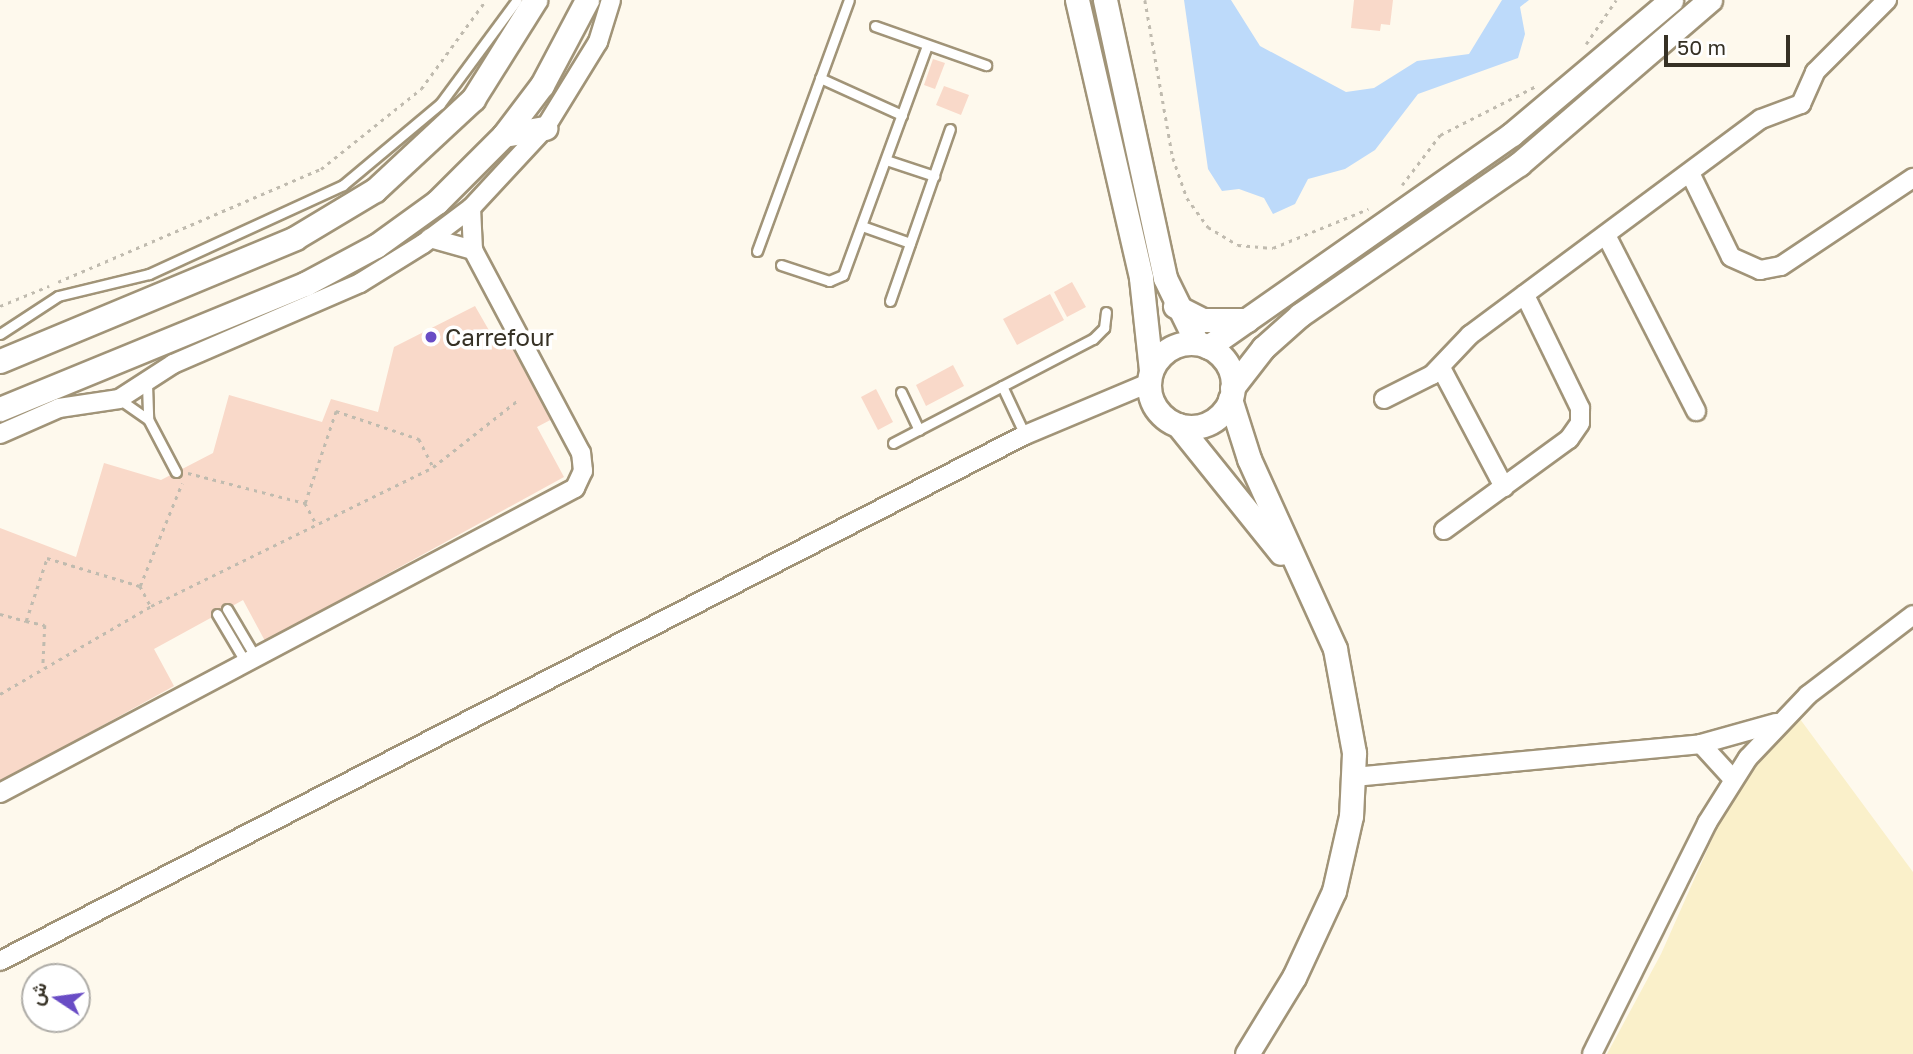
<!DOCTYPE html>
<html>
<head>
<meta charset="utf-8">
<style>
  body { margin:0 }
  #map { position:relative; width:1913px; height:1054px; overflow:hidden; background:#fef9ed; font-family:"Golos Text",Vazirmatn,sans-serif }
  div>[style] { position:absolute }
  [style*='--x'] { left:calc(var(--x)*1px); top:calc(var(--y)*1px); width:calc(var(--w)*1px); rotate:calc(var(--a)*1deg) }
  .sand>* { inset:0; background:#faf0ca }
  .water>* { inset:0; background:#bddafa }
  .building>* { inset:0; background:#f9d9c9 }
  .path>* { height:2.5px; margin-top:-1.25px; transform-origin:0; background:repeating-linear-gradient(90deg,#c0bbaf 0 3.5px,transparent 0 8.5px) }
  .roads { filter:drop-shadow(2px 0 #a19478) drop-shadow(-2px 0 #a19478) drop-shadow(0 2px #a19478) drop-shadow(0 -2px #a19478) }
  .service>* { height:9px; margin:-4.5px; padding:0 4.5px; transform-origin:4.5px; border-radius:4.5px; background:#fff }
  .minor>* { height:18px; margin:-9px; padding:0 9px; transform-origin:9px; border-radius:9px; background:#fff }
  .tertiary>* { height:23px; margin:-11.5px; padding:0 11.5px; transform-origin:11.5px; border-radius:11.5px; background:#fff }
  .tertiary>.ring { margin:-11.5px; padding:0; box-sizing:content-box; background:none; border:23px solid #fff; border-radius:50% }
  .dots>* { width:19px; height:19px; translate:-50% -50%; box-sizing:border-box; border:4px solid #fff; border-radius:50% }
  span { translate:-50% -50%; white-space:nowrap; text-align:center; line-height:1.15; -webkit-text-stroke:7px #fff; paint-order:stroke }
  .poi-label { font-size:24px; color:#363125 }
  .left { translate:0 -50%; text-align:left }
  .north { position:absolute; left:21px; top:963px; width:70px; height:70px; box-sizing:border-box; background:#fff; border:2px solid #afada8; border-radius:50%; rotate:283deg; font-size:19px; font-weight:700; line-height:28px; text-align:center; color:#363125 }
  .north::after { content:''; display:block; margin:auto; width:24px; height:32px; background:#694cc5; clip-path:polygon(50% 0,100% 100%,50% 72%,0 100%) }
  .scale { position:absolute; left:1664px; top:35px; width:126px; height:32px; box-sizing:border-box; border:4px solid #363125; border-top:0; padding-left:9px; font-size:21px; line-height:24px; white-space:nowrap; color:#363125; -webkit-text-stroke:5px #fff; paint-order:stroke }
</style>
</head>
<body>
<div id="map">
  <div class="sand">
    <i style="clip-path:polygon(1800px 719px,1913px 872px,1913px 1054px,1607px 1054px,1661px 954px,1725px 810px,1751px 770px)"></i>
  </div>
  <div class="water">
    <i style="clip-path:polygon(1184px 0,1231px 0,1260px 46px,1346px 92px,1374px 88px,1417px 61px,1469px 54px,1502px 0,1529px 0,1520px 7px,1525px 34px,1518px 58px,1418px 94px,1375px 150px,1345px 169px,1308px 179px,1295px 204px,1273px 214px,1264px 198px,1239px 189px,1222px 191px,1208px 169px)"></i>
  </div>
  <div class="building">
    <i style="clip-path:polygon(1354px 0,1393px 0,1390px 25px,1381px 24px,1380px 31px,1351px 28px)"></i>
    <i style="clip-path:polygon(933px 59px,945px 63px,935px 89px,924px 85px)"></i>
    <i style="clip-path:polygon(944px 86px,969px 95px,961px 115px,936px 105px)"></i>
    <i style="clip-path:polygon(1072px 282px,1086px 307px,1067px 317px,1054px 292px)"></i>
    <i style="clip-path:polygon(1050px 294px,1064px 320px,1017px 345px,1003px 319px)"></i>
    <i style="clip-path:polygon(475px 306px,498px 346px,510px 338px,556px 417px,537px 427px,564px 477px,265px 641px,243px 600px,227px 609px,154px 649px,174px 686px,0 782px,0 528px,76px 557px,104px 463px,161px 480px,213px 453px,229px 395px,322px 422px,331px 399px,378px 412px,394px 347px)"></i>
    <i style="clip-path:polygon(953px 365px,964px 386px,926px 406px,916px 385px)"></i>
    <i style="clip-path:polygon(876px 389px,893px 422px,878px 430px,861px 397px)"></i>
  </div>
  <div class="path">
    <i style="--x:1145;--y:0;--w:160;--a:80"></i>
    <i style="--x:1173;--y:158;--w:42;--a:70.7"></i>
    <i style="--x:1187;--y:198;--w:36;--a:54"></i>
    <i style="--x:1208;--y:227;--w:35;--a:31"></i>
    <i style="--x:1238;--y:245;--w:35;--a:5"></i>
    <i style="--x:1273;--y:248;--w:103;--a:-22.3"></i>
    <i style="--x:1586;--y:44;--w:53;--a:-55.7"></i>
    <i style="--x:1402;--y:185;--w:63;--a:-52.8"></i>
    <i style="--x:1440;--y:135;--w:108;--a:-27"></i>
    <i style="--x:58;--y:282;--w:286;--a:-23.3"></i>
    <i style="--x:321;--y:169;--w:128;--a:-38.7"></i>
    <i style="--x:421;--y:89;--w:110;--a:-53.9"></i>
    <i style="--x:0;--y:306;--w:53;--a:-22.2"></i>
    <i style="--x:188;--y:473;--w:121;--a:14.4"></i>
    <i style="--x:305;--y:503;--w:97;--a:-71.4"></i>
    <i style="--x:336;--y:411;--w:88;--a:18.6"></i>
    <i style="--x:419;--y:439;--w:31;--a:63"></i>
    <i style="--x:305;--y:503;--w:24;--a:62"></i>
    <i style="--x:140;--y:586;--w:21;--a:62"></i>
    <i style="--x:0;--y:614;--w:27;--a:15"></i>
    <i style="--x:26;--y:621;--w:66;--a:-71.6"></i>
    <i style="--x:47;--y:558;--w:97;--a:16.8"></i>
    <i style="--x:140;--y:586;--w:111;--a:-67.8"></i>
    <i style="--x:26;--y:621;--w:19;--a:12"></i>
    <i style="--x:45;--y:625;--w:43;--a:92.7"></i>
    <i style="--x:0;--y:694;--w:175;--a:-30.2"></i>
    <i style="--x:151;--y:606;--w:314;--a:-26.2"></i>
    <i style="--x:433;--y:467;--w:108;--a:-38.2"></i>
  </div>
  <div class="roads">
    <div class="service">
      <i style="--x:875;--y:26;--w:118;--a:19.4"></i>
      <i style="--x:820;--y:78;--w:90;--a:24.3"></i>
      <i style="--x:886;--y:160;--w:51;--a:18.4"></i>
      <i style="--x:862;--y:226;--w:51;--a:19.5"></i>
      <i style="--x:757;--y:251;--w:267;--a:-69.9"></i>
      <i style="--x:781;--y:265;--w:51;--a:18.4"></i>
      <i style="--x:829;--y:281;--w:15;--a:-23"></i>
      <i style="--x:843;--y:275;--w:245;--a:-69.9"></i>
      <i style="--x:890;--y:301;--w:182;--a:-70.8"></i>
      <i style="--x:0;--y:334;--w:69;--a:-33.2"></i>
      <i style="--x:58;--y:296;--w:94;--a:-13.6"></i>
      <i style="--x:149;--y:274;--w:213;--a:-24.6"></i>
      <i style="--x:343;--y:185;--w:126;--a:-39.9"></i>
      <i style="--x:440;--y:104;--w:129;--a:-53.5"></i>
      <i style="--x:147;--y:384;--w:35;--a:88"></i>
      <i style="--x:148;--y:419;--w:60;--a:62.2"></i>
      <i style="--x:1002;--y:386;--w:54;--a:64.9"></i>
      <i style="--x:901;--y:392;--w:42;--a:64.7"></i>
      <i style="--x:119;--y:399;--w:35;--a:35"></i>
      <i style="--x:893;--y:443;--w:225;--a:-27.5"></i>
      <i style="--x:1093;--y:339;--w:16;--a:-45"></i>
      <i style="--x:1104;--y:328;--w:16;--a:-83"></i>
      <i style="--x:227;--y:609;--w:57;--a:59.4"></i>
      <i style="--x:217;--y:614;--w:57;--a:59.4"></i>
    </div>
    <div class="minor">
      <i style="--x:1690;--y:173;--w:93;--a:64"></i>
      <i style="--x:1731;--y:257;--w:32;--a:24"></i>
      <i style="--x:1760;--y:270;--w:21;--a:-11"></i>
      <i style="--x:1781;--y:266;--w:159;--a:-33.7"></i>
      <i style="--x:1606;--y:235;--w:198;--a:62.9"></i>
      <i style="--x:430;--y:238;--w:45;--a:15.6"></i>
      <i style="--x:1441;--y:368;--w:135;--a:62.1"></i>
      <i style="--x:1384;--y:399;--w:54;--a:-26.6"></i>
      <i style="--x:1432;--y:375;--w:55;--a:-46.5"></i>
      <i style="--x:1470;--y:335;--w:362;--a:-36.6"></i>
      <i style="--x:1761;--y:119;--w:43;--a:-20.6"></i>
      <i style="--x:1801;--y:104;--w:35;--a:-66"></i>
      <i style="--x:1815;--y:72;--w:102;--a:-45"></i>
      <i style="--x:0;--y:434;--w:64;--a:-23.8"></i>
      <i style="--x:59;--y:408;--w:61;--a:-8.5"></i>
      <i style="--x:119;--y:399;--w:64;--a:-32.9"></i>
      <i style="--x:173;--y:364;--w:204;--a:-23.4"></i>
      <i style="--x:360;--y:283;--w:74;--a:-31.8"></i>
      <i style="--x:423;--y:244;--w:60;--a:-36.9"></i>
      <i style="--x:471;--y:208;--w:109;--a:-47.2"></i>
      <i style="--x:545;--y:128;--w:101;--a:-58.4"></i>
      <i style="--x:598;--y:42;--w:44;--a:-72.8"></i>
      <i style="--x:1444;--y:530;--w:155;--a:-36.1"></i>
      <i style="--x:1569;--y:439;--w:19;--a:-55"></i>
      <i style="--x:1580;--y:423;--w:15;--a:-90"></i>
      <i style="--x:1580;--y:408;--w:126;--a:-116"></i>
      <i style="--x:1701;--y:744;--w:47;--a:47.6"></i>
      <i style="--x:1354;--y:777;--w:349;--a:-5.4"></i>
      <i style="--x:1701;--y:744;--w:78;--a:-15.6"></i>
      <i style="--x:0;--y:793;--w:651;--a:-27.94"></i>
      <i style="--x:575;--y:488;--w:19;--a:-65"></i>
      <i style="--x:583;--y:471;--w:18;--a:-96"></i>
      <i style="--x:581;--y:453;--w:230;--a:-118"></i>
      <i style="--x:473;--y:250;--w:42;--a:-92.7"></i>
      <i style="--x:0;--y:961;--w:1152;--a:-27.17"></i>
      <i style="--x:1025;--y:435;--w:134;--a:-22.8"></i>
      <i style="--x:1592;--y:1054;--w:258;--a:-63.5"></i>
      <i style="--x:1707;--y:823;--w:77;--a:-57.8"></i>
      <i style="--x:1748;--y:758;--w:87;--a:-46.4"></i>
      <i style="--x:1808;--y:695;--w:132;--a:-37.3"></i>
    </div>
    <div class="tertiary">
      <i style="--x:1077;--y:0;--w:285;--a:77"></i>
      <i style="--x:1141;--y:278;--w:93;--a:83.8"></i>
      <i style="--x:1105;--y:0;--w:284;--a:77.8"></i>
      <i style="--x:1165;--y:278;--w:72;--a:63.8"></i>
      <i style="--x:504;--y:135;--w:42;--a:-9.7"></i>
      <i style="--x:1175;--y:306;--w:31;--a:27"></i>
      <i style="--x:1203;--y:320;--w:44;--a:0"></i>
      <i class="ring" style="left:1149px;top:343px;width:61px;height:61px"></i>
      <i style="--x:1208;--y:347;--w:371;--a:-35"></i>
      <i style="--x:1512;--y:134;--w:208;--a:-40.1"></i>
      <i style="--x:0;--y:361;--w:320;--a:-22.6"></i>
      <i style="--x:295;--y:238;--w:93;--a:-31"></i>
      <i style="--x:375;--y:190;--w:134;--a:-42.9"></i>
      <i style="--x:473;--y:99;--w:117;--a:-57.9"></i>
      <i style="--x:1232;--y:388;--w:51;--a:-52.2"></i>
      <i style="--x:1263;--y:348;--w:50;--a:-41.7"></i>
      <i style="--x:1300;--y:315;--w:266;--a:-34.6"></i>
      <i style="--x:1519;--y:164;--w:252;--a:-40.7"></i>
      <i style="--x:1230;--y:399;--w:63;--a:72.4"></i>
      <i style="--x:1249;--y:459;--w:209;--a:65.6"></i>
      <i style="--x:1335;--y:649;--w:106;--a:79.6"></i>
      <i style="--x:1354;--y:753;--w:63;--a:92.7"></i>
      <i style="--x:1351;--y:816;--w:77;--a:102.8"></i>
      <i style="--x:1334;--y:891;--w:95;--a:114.9"></i>
      <i style="--x:1294;--y:977;--w:90;--a:121.4"></i>
      <i style="--x:0;--y:409;--w:330;--a:-22.3"></i>
      <i style="--x:305;--y:284;--w:81;--a:-28.2"></i>
      <i style="--x:376;--y:246;--w:75;--a:-35.8"></i>
      <i style="--x:437;--y:202;--w:95;--a:-45"></i>
      <i style="--x:504;--y:135;--w:63;--a:-52.8"></i>
      <i style="--x:542;--y:85;--w:96;--a:-62.1"></i>
      <i style="--x:1178;--y:425;--w:164;--a:51.2"></i>
    </div>
  </div>
  <div class="dots">
    <i style="left:431px;top:337px;background:#694cc5"></i>
  </div>
  <div class="poi-label">
    <span class="left" style="left:445px;top:337px">Carrefour</span>
  </div>
  <div class="north">ش</div>
  <div class="scale">50 m</div>
</div>
</body>
</html>
